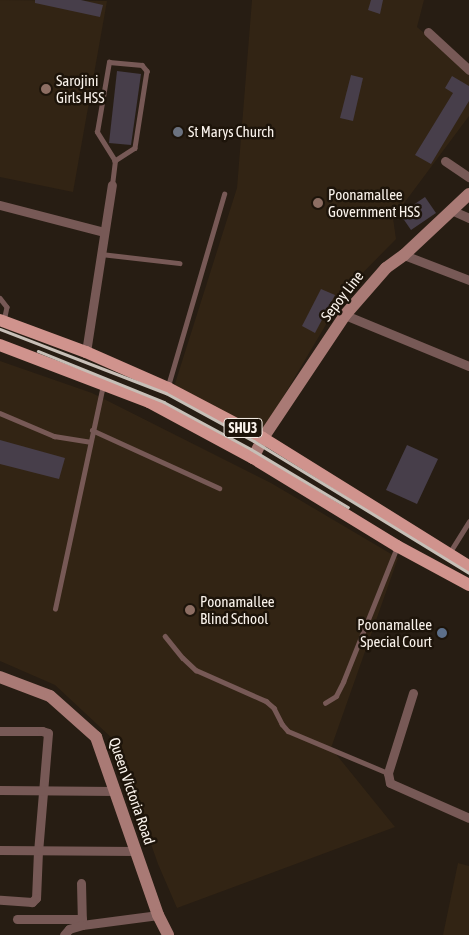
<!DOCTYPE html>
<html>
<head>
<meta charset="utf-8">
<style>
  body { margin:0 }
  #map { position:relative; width:469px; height:935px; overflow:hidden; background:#271d13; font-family:"Asap Condensed",sans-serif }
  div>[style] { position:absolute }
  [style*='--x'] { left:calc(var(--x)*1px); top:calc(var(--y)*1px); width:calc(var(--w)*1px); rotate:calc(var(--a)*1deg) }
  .built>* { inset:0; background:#322414 }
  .building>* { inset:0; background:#473e4a }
  .lane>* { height:4.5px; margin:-2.25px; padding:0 2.25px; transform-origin:2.25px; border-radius:2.25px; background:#775956 }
  .street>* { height:9px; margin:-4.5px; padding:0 4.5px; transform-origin:4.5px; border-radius:4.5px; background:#775956 }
  .secondary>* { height:12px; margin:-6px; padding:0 6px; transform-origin:6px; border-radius:6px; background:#a97a75 }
  .primary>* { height:12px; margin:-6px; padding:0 6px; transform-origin:6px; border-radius:6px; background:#d0938d }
  .rail>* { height:2.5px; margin:-1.25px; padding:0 1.25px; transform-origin:1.25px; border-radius:1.25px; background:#c7bfb7 }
  .dots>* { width:14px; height:14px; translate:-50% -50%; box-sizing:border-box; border:2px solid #1d140a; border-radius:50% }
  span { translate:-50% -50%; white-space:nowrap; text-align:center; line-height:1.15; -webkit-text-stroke:5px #1d140a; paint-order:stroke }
  .shield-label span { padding:1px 4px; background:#1d140a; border:1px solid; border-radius:4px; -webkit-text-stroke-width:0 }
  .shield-label { font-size:14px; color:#faf3ec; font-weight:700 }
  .poi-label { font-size:15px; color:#faf3ec }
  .left { translate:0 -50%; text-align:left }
  .right { translate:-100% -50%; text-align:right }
  .street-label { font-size:15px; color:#faf3ec }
</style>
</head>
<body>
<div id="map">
  <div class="built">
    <i style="clip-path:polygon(0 0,107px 1px,73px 192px,0 177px)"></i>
    <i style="clip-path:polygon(252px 0,424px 0,417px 27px,469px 71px,469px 116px,393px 218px,396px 239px,347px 289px,260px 436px,173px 390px,237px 188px)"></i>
    <i style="clip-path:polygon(0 361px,92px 393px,271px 483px,398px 558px,331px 748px,395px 827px,177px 908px,158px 864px,115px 741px,55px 685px,0 661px)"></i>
    <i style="clip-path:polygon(458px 863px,469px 866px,469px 935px,443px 935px)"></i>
  </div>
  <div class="building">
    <i style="clip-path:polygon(35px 0,81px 0,103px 5px,100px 17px,35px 3px)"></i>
    <i style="clip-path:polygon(371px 0,383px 0,380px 14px,368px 10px)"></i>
    <i style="clip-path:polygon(117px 71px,141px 74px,131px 145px,109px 143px)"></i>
    <i style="clip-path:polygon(351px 75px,363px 78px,353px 121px,340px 118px)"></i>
    <i style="clip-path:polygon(452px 76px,469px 86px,469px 101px,431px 164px,415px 155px,453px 93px,445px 88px)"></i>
    <i style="clip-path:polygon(425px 197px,436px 213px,411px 230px,400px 214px)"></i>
    <i style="clip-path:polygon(321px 289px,335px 295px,315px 333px,302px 326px)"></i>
    <i style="clip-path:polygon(0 440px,65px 458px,59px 479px,0 464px)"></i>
    <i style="clip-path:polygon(407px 445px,438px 459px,417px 504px,386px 490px)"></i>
  </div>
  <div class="lane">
    <i style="--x:112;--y:185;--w:24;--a:-83"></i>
    <i style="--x:115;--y:161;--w:34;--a:-122"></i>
    <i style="--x:97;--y:132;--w:71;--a:-80.3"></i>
    <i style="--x:109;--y:62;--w:33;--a:5"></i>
    <i style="--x:142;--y:65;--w:8;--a:50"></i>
    <i style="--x:147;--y:71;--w:78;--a:98.9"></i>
    <i style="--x:135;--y:148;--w:24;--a:147"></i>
    <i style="--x:101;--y:254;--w:79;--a:6.6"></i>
    <i style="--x:0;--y:298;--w:11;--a:52"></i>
    <i style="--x:7;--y:307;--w:14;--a:102"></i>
    <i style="--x:168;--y:386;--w:200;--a:-73.7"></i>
    <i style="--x:0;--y:413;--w:59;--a:23.1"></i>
    <i style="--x:54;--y:436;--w:36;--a:9"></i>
    <i style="--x:92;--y:430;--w:140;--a:24.5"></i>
    <i style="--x:450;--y:552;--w:36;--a:-58"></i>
    <i style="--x:55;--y:609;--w:228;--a:-77.9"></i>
    <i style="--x:165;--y:636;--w:28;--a:51"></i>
    <i style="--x:183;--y:658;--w:18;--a:43"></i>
    <i style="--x:196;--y:670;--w:77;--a:23.9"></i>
    <i style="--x:266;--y:701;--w:11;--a:41"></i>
    <i style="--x:274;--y:708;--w:18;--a:63"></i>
    <i style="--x:282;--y:724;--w:9;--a:49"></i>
    <i style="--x:288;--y:731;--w:108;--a:22.8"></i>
    <i style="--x:325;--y:703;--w:13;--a:-32"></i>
    <i style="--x:336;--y:696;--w:16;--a:-63"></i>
    <i style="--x:343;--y:682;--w:145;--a:-68.2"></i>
  </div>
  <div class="street">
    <i style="--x:428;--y:32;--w:56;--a:42.8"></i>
    <i style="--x:445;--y:161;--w:29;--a:34"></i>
    <i style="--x:0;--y:205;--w:107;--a:14.6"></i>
    <i style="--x:451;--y:210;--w:20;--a:24"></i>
    <i style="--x:404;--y:255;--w:70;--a:21"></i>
    <i style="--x:345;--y:315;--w:134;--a:22.4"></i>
    <i style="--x:86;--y:352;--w:169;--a:-81.2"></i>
    <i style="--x:413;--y:693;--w:84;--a:107.4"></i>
    <i style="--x:388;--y:773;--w:10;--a:79"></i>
    <i style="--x:390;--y:783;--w:86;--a:23.9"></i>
    <i style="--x:0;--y:731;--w:42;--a:0"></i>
    <i style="--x:42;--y:731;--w:6;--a:18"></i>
    <i style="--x:48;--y:733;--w:118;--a:94.8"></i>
    <i style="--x:38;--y:851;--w:47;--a:92.4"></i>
    <i style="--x:36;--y:898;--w:6;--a:135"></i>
    <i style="--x:32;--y:902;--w:32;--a:-176"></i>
    <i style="--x:0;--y:790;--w:116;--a:0.5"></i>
    <i style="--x:0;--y:850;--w:136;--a:0.4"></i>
    <i style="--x:81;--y:883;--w:42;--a:88.6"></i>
    <i style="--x:82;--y:925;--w:77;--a:-7.5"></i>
    <i style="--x:17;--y:919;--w:65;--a:0"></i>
    <i style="--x:64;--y:935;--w:8;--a:-50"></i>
    <i style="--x:69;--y:929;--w:14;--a:-17"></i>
  </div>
  <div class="secondary">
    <i style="--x:253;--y:458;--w:22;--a:-63"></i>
    <i style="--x:263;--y:438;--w:148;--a:-56.3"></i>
    <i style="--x:345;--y:315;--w:62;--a:-48.9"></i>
    <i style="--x:386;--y:268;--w:22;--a:-36"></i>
    <i style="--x:404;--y:255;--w:89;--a:-43.2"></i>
    <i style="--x:0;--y:677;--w:53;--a:20.8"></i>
    <i style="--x:50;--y:696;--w:62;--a:41.7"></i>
    <i style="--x:96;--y:737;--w:188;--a:70.8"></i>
    <i style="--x:158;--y:915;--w:22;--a:63"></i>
  </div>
  <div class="primary">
    <i style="--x:0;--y:320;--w:92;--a:20.4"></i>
    <i style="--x:86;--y:352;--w:90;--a:23.7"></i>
    <i style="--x:168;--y:388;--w:107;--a:27.8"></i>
    <i style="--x:263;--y:438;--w:243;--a:31.9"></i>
    <i style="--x:0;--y:345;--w:160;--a:20.9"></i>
    <i style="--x:149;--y:402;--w:118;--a:28.3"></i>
    <i style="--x:253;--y:458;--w:169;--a:31.4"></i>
    <i style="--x:397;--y:546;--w:82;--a:28.4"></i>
  </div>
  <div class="rail">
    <i style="--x:0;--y:329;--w:178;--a:21.1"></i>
    <i style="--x:166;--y:393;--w:100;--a:28.6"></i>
    <i style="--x:254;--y:441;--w:252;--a:31.5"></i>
    <i style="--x:38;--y:351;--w:136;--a:22"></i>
    <i style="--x:164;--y:402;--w:99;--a:28.4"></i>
    <i style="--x:251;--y:449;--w:113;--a:30.9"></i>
  </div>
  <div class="dots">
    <i style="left:46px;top:89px;background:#8d6e63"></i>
    <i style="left:178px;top:132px;background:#6b7280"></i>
    <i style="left:318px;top:203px;background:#8d6e63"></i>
    <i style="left:190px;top:610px;background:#8d6e63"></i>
    <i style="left:442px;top:633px;background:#5c6f8a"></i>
  </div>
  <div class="shield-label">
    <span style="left:243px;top:428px">SHU3</span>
  </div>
  <div class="poi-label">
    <span class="left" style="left:56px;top:89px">Sarojini<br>Girls HSS</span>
    <span class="left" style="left:188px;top:132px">St Marys Church</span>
    <span class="left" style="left:328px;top:203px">Poonamallee<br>Government HSS</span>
    <span class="left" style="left:200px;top:610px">Poonamallee<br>Blind School</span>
    <span class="right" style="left:432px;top:633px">Poonamallee<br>Special Court</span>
  </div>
  <div class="street-label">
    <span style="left:342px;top:296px;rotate:-52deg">Sepoy Line</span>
    <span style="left:132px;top:791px;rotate:71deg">Queen Victoria Road</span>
  </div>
</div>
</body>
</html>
